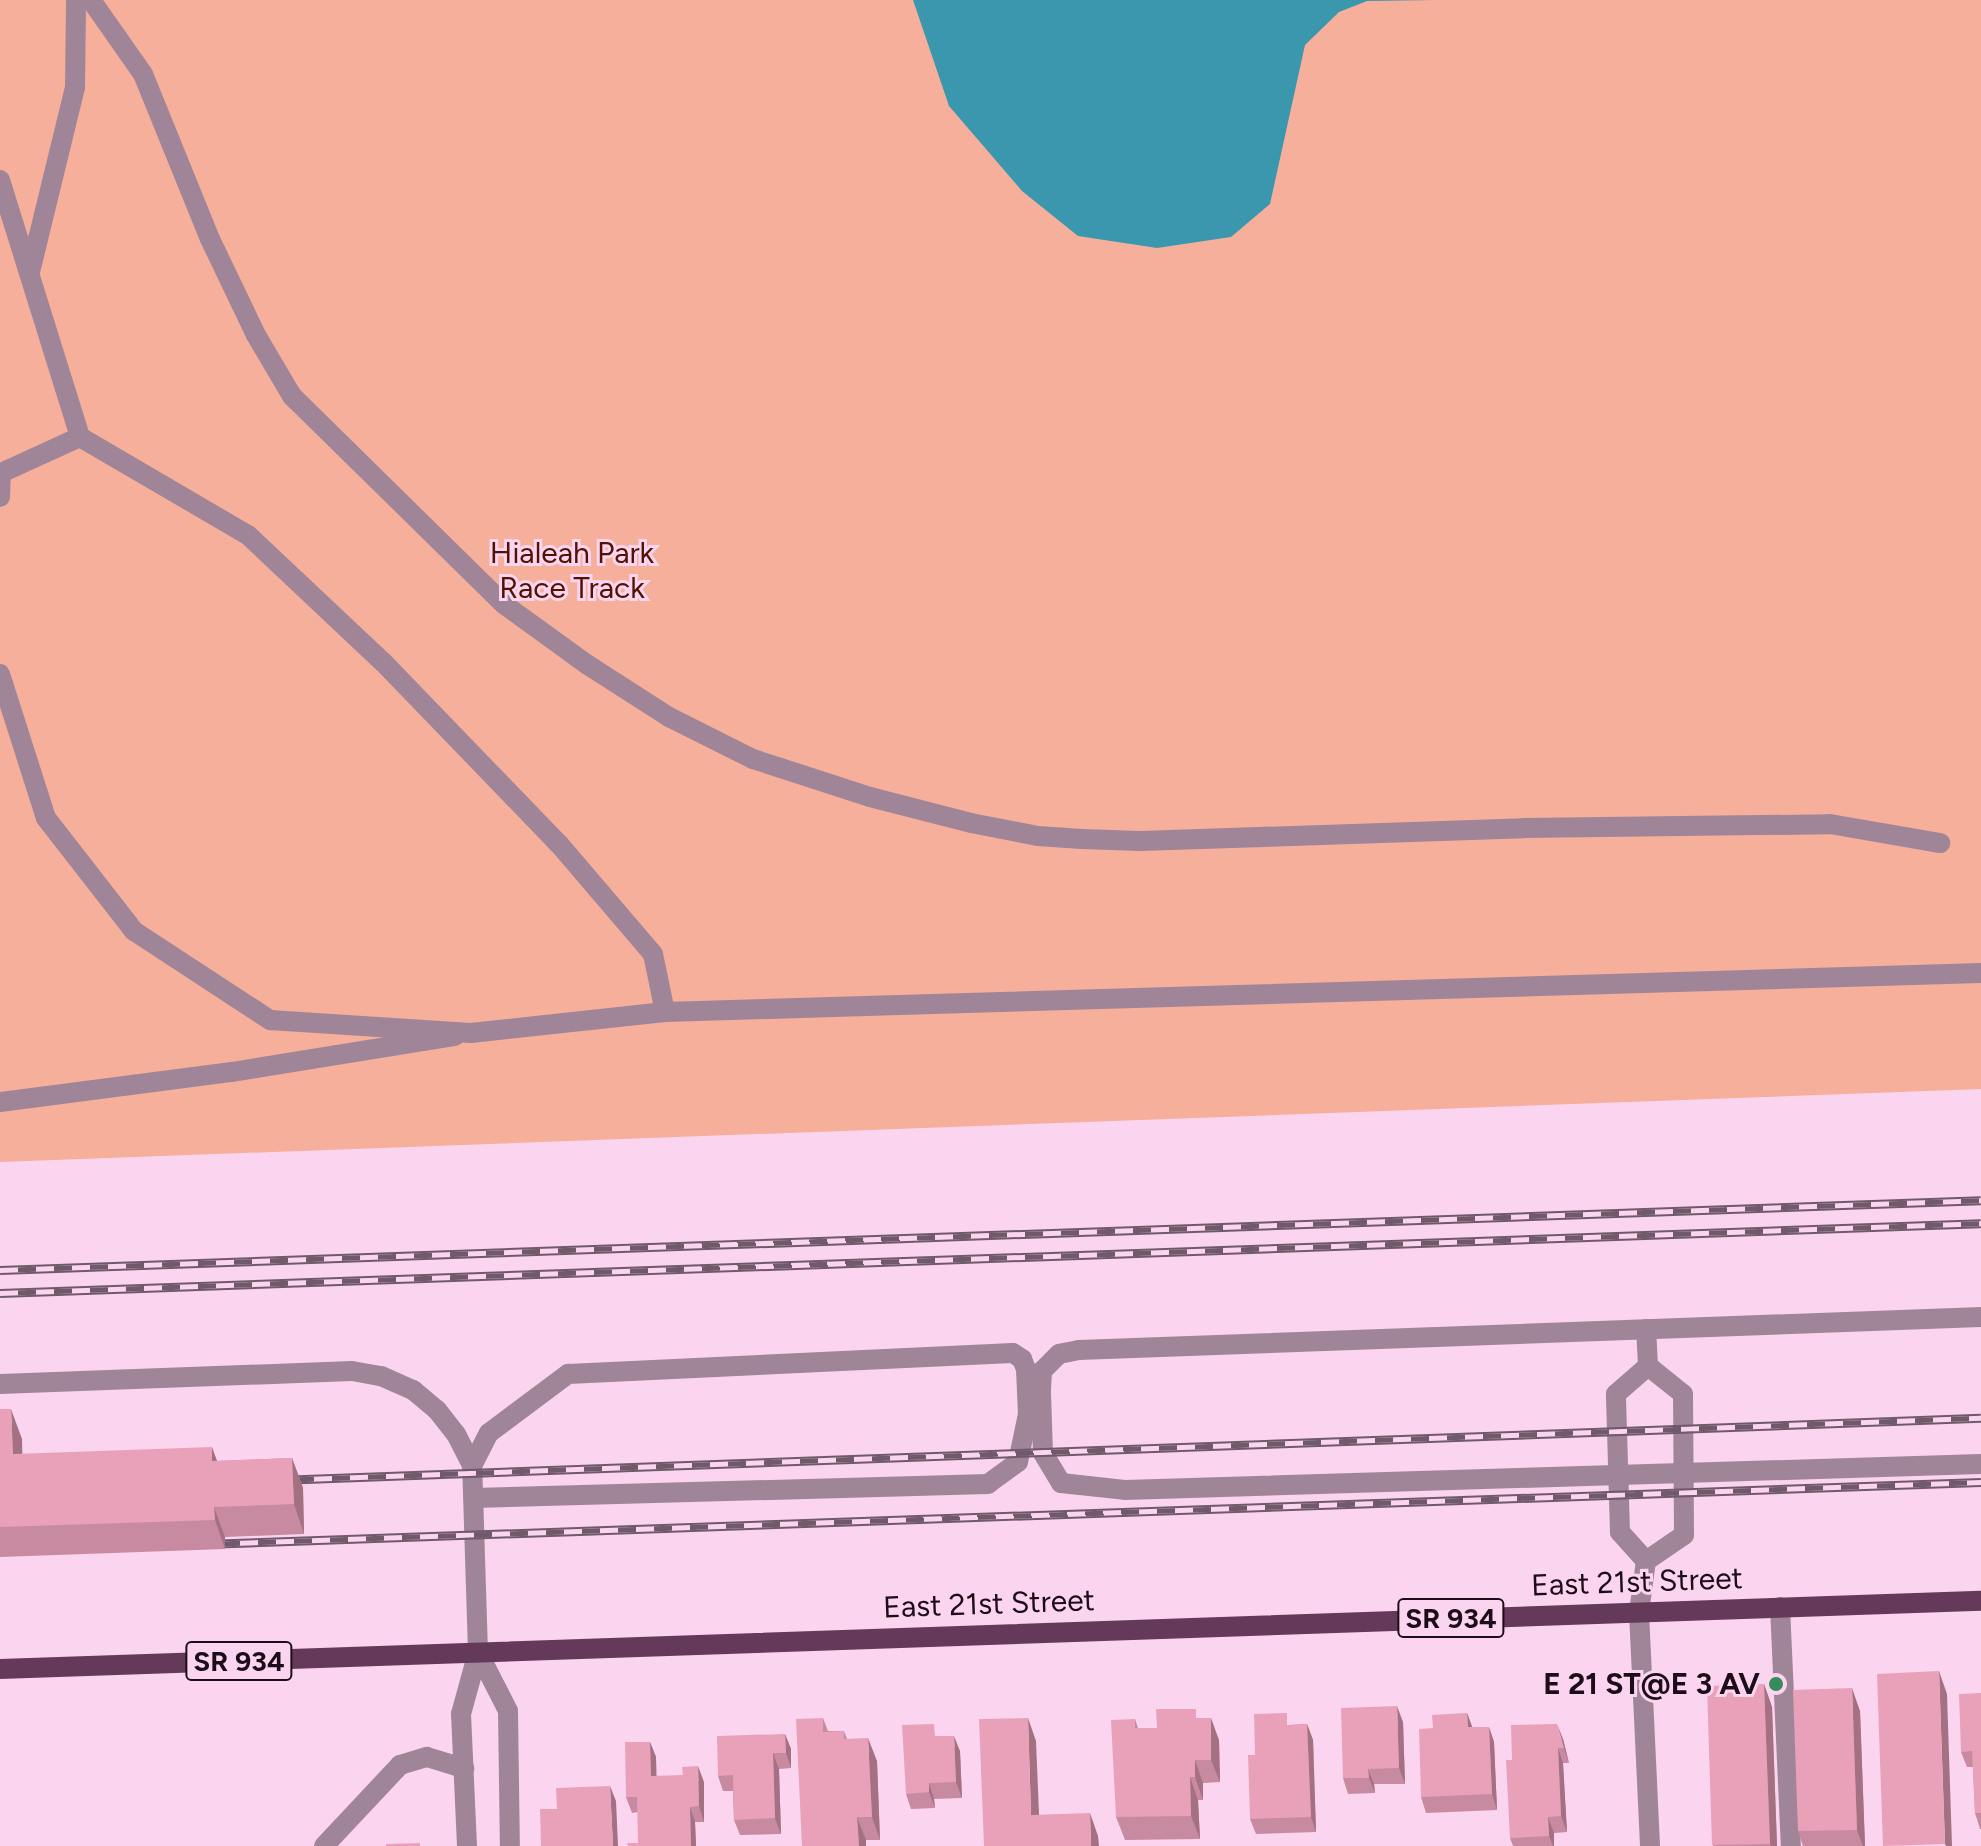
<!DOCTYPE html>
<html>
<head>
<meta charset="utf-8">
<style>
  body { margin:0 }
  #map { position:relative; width:1981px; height:1846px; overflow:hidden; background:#fbd5f0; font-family:Figtree,sans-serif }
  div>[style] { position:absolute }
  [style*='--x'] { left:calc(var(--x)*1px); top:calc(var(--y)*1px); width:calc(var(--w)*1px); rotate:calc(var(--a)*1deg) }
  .green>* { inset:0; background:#f6af9b }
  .water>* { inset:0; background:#3b97ae }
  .lane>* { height:20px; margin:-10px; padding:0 10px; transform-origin:10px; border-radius:10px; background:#a08598 }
  .street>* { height:20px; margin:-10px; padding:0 10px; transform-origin:10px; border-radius:10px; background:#a08598 }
  .primary>* { height:20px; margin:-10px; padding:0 10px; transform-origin:10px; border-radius:10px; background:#65395a }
  .rail>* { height:9px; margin-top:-4.5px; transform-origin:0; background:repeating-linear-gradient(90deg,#fbd5f0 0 18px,#70596a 0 36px); box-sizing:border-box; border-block:2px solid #70596a }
  .wall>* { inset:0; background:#c88aa0 }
  .shaded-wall>* { inset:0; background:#a37182 }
  .building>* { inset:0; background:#e9a1ba }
  .dots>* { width:22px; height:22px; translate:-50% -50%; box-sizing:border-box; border:4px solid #fbd5f0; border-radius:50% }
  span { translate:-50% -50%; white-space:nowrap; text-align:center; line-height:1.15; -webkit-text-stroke:6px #fbd5f0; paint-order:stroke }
  .shield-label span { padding:2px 6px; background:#fbd5f0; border:2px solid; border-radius:6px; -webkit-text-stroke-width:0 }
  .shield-label { font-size:28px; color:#1c0d18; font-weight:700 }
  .park-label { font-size:30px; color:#521201 }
  .street-label { font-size:30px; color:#1c0d18 }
  .poi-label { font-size:30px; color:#1c0d18; font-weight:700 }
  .right { translate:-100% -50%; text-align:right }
</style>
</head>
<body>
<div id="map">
  <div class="green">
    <i style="clip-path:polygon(0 0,1981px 0,1981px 1089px,0 1162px)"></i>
  </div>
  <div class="water">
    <i style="clip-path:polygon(913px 0,1436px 0,1367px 1px,1339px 12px,1305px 45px,1270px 204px,1231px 237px,1157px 248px,1078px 236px,1022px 191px,949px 106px)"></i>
  </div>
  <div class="lane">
    <i style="--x:91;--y:0;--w:90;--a:54.9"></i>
    <i style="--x:143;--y:74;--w:178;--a:67.9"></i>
    <i style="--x:210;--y:239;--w:106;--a:64.4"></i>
    <i style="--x:256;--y:335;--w:71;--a:59.5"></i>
    <i style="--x:292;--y:396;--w:298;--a:44.5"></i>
    <i style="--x:505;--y:605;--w:102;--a:35.9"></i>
    <i style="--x:588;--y:665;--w:96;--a:32.7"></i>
    <i style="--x:669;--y:717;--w:94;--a:26.6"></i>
    <i style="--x:753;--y:759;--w:123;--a:18"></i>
    <i style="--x:870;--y:797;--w:104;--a:14.4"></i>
    <i style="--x:971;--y:823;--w:68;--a:11"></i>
    <i style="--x:1038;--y:836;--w:44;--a:3.9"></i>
    <i style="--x:1082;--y:839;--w:58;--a:2"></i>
    <i style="--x:1140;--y:841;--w:384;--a:-1.9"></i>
    <i style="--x:1524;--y:828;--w:306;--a:-0.7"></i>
    <i style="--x:1830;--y:824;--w:112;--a:9.8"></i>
    <i style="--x:0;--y:1102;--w:234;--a:-7.4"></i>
    <i style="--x:232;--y:1072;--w:226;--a:-9.2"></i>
    <i style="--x:1981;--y:1317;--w:903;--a:177.9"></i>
    <i style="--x:1079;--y:1350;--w:20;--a:169"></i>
    <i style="--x:1059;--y:1354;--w:24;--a:135"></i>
    <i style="--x:1042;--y:1371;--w:22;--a:93"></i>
    <i style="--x:1041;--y:1393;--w:60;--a:88.1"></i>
    <i style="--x:1043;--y:1453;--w:35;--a:59"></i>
    <i style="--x:1061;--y:1483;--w:64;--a:6.2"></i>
    <i style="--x:1125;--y:1490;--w:856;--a:-1.74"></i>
    <i style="--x:0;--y:1384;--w:352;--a:-2.1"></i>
    <i style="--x:352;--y:1371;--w:29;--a:10"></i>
    <i style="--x:381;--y:1376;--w:35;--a:24"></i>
    <i style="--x:413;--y:1390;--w:31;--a:40"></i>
    <i style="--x:437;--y:1410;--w:31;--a:52"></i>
    <i style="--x:456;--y:1434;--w:36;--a:63"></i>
    <i style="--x:472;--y:1466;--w:37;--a:-63"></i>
    <i style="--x:489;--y:1433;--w:99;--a:-36.8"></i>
    <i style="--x:568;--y:1374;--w:445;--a:-2.7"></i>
    <i style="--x:1013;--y:1353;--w:11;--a:34"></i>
    <i style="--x:1022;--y:1359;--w:11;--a:68"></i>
    <i style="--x:1026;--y:1369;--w:45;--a:87.5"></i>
    <i style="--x:1028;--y:1414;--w:49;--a:101.8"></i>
    <i style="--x:1018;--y:1462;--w:37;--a:144"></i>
    <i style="--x:988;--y:1484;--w:515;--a:178.44"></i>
    <i style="--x:1646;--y:1561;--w:39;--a:-132"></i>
    <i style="--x:1620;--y:1532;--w:138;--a:-91.7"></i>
    <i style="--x:1616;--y:1394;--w:43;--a:-41.2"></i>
    <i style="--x:1780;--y:1607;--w:239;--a:87.4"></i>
    <i style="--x:1639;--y:1612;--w:51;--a:-82.2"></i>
    <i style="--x:1646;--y:1561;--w:46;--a:-34.4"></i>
    <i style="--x:1684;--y:1535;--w:141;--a:-90.4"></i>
    <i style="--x:1683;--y:1394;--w:45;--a:-141.3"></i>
    <i style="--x:1648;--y:1366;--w:37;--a:-93"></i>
  </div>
  <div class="street">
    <i style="--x:0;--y:180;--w:269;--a:72.7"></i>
    <i style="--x:30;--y:272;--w:190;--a:-76.3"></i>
    <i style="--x:75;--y:87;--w:87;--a:-89.3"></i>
    <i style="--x:0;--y:497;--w:24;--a:-88"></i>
    <i style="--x:1;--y:473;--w:87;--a:-24.5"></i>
    <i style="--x:80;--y:437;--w:194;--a:30.3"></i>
    <i style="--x:248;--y:535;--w:185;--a:43.3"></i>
    <i style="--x:383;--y:662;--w:253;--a:46"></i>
    <i style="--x:559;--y:844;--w:145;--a:49.5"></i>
    <i style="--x:653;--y:954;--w:59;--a:78.3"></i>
    <i style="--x:0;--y:674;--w:151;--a:72.3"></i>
    <i style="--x:46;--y:818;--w:143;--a:52.1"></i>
    <i style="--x:134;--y:931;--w:163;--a:33.2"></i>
    <i style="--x:270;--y:1020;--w:201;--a:3.7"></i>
    <i style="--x:471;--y:1033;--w:195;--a:-6.2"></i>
    <i style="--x:665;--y:1012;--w:1317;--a:-1.7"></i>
    <i style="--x:1639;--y:1612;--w:234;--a:87.3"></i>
    <i style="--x:478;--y:1652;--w:66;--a:63"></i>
    <i style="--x:508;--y:1711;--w:135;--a:89.2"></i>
    <i style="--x:324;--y:1846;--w:111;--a:-46.8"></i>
    <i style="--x:400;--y:1765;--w:28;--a:-17"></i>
    <i style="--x:427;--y:1757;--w:39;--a:17"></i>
    <i style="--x:467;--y:1846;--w:132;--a:-92.6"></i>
    <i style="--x:461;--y:1714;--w:64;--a:-74.7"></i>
    <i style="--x:478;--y:1652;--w:186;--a:-91.8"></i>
  </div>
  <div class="primary">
    <i style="--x:0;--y:1669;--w:1982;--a:-1.97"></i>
  </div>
  <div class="rail">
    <i style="--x:0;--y:1270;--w:1982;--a:-2.02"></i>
    <i style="--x:0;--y:1293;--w:1982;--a:-2.02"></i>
    <i style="--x:278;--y:1480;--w:1704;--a:-2.09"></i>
    <i style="--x:204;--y:1544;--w:1778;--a:-2"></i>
  </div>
  <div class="wall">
    <i style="clip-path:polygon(0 1409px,22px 1439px,22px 1454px,217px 1461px,292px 1458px,303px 1488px,304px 1534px,225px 1537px,225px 1549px,0 1557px)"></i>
    <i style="clip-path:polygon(1764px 1684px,1772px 1707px,1777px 1846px,1713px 1846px)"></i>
    <i style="clip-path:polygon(1981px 1693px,1981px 1829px,1980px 1829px,1975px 1813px,1973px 1767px,1967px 1767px,1961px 1752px)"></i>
    <i style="clip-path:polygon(1860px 1711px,1865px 1846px,1803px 1846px,1798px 1831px)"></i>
    <i style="clip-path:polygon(1467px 1713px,1472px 1727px,1489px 1727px,1494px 1742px,1497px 1810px,1426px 1813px,1421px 1797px)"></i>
    <i style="clip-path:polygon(823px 1718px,828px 1731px,844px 1731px,847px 1739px,877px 1761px,880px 1840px,866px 1840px,866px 1846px,802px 1846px)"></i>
    <i style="clip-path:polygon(1200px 1718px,1219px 1740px,1220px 1782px,1203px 1783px,1203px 1800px,1198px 1800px,1200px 1839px,1125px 1840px,1116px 1817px,1135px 1719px,1138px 1728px,1157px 1728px)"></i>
    <i style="clip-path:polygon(1403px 1722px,1405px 1784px,1374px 1784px,1375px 1793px,1348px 1794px,1343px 1778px)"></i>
    <i style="clip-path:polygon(1307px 1724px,1313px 1740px,1316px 1832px,1256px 1834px,1250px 1819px,1255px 1755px,1291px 1725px)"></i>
    <i style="clip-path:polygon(785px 1734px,791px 1749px,791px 1768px,779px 1769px,781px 1834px,740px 1835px,734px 1820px,733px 1791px,723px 1791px,718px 1776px)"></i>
    <i style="clip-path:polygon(939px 1736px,960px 1751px,962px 1798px,934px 1799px,935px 1808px,911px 1809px,906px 1794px)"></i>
    <i style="clip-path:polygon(1563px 1739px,1569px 1763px,1563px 1763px,1567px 1832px,1554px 1833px,1554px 1846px,1513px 1846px,1510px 1838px,1512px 1760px)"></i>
    <i style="clip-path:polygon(650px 1742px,656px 1757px,656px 1776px,704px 1782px,704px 1822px,695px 1822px,696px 1846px,628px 1846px,638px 1843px,638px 1812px,632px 1813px,626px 1797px)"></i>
  </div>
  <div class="shaded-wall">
    <i style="clip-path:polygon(11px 1409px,22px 1439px,23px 1484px,13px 1454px)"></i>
    <i style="clip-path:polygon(212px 1447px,223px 1477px,212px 1461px)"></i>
    <i style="clip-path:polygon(292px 1458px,303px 1488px,304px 1534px,294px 1504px)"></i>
    <i style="clip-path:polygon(214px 1507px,225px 1537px,225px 1549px,215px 1520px)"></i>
    <i style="clip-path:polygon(1939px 1671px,1947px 1694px,1952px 1846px,1946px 1846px,1945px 1844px)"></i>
    <i style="clip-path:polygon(1764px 1684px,1772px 1707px,1777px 1846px,1771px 1846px,1770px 1844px)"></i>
    <i style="clip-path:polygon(1852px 1688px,1860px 1711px,1865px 1846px,1863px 1846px,1857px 1830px)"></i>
    <i style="clip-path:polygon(1397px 1706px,1403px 1722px,1405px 1784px,1399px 1768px)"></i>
    <i style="clip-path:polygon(1467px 1713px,1473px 1729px,1468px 1727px)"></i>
    <i style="clip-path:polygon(1028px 1718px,1036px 1741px,1040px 1838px,1031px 1815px)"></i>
    <i style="clip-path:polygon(1211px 1718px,1219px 1740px,1220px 1782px,1211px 1760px)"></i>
    <i style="clip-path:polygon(1307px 1724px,1313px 1740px,1316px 1832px,1311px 1817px)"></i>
    <i style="clip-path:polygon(1557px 1724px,1563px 1739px,1569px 1763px,1564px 1748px)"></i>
    <i style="clip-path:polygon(1489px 1727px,1494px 1742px,1497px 1810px,1492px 1794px)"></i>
    <i style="clip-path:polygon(785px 1734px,791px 1749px,791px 1768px,786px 1753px)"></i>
    <i style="clip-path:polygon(954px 1736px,960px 1751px,962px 1798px,956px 1782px)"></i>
    <i style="clip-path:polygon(868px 1738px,877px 1761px,880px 1840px,872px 1817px)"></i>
    <i style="clip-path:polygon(650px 1742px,656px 1757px,657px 1791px,651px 1776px)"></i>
    <i style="clip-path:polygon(1558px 1748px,1563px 1763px,1567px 1832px,1561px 1816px)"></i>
    <i style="clip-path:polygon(773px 1753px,779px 1769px,781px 1834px,775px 1818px)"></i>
    <i style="clip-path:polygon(1195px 1760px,1203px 1783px,1203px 1800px,1195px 1777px)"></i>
    <i style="clip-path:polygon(698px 1766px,704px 1782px,704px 1822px,699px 1806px)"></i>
    <i style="clip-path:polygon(1368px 1769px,1374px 1784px,1375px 1793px,1369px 1778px)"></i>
    <i style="clip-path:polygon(1190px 1777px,1198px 1800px,1200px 1839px,1191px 1816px)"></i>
    <i style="clip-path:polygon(929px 1783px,934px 1799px,935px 1808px,929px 1792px)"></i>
    <i style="clip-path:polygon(610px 1786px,616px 1801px,618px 1846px,613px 1846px)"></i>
    <i style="clip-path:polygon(690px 1807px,695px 1822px,696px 1846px,691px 1846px)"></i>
    <i style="clip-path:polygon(1090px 1813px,1098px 1836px,1099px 1846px,1091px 1846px)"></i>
    <i style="clip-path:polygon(857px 1817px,866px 1840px,866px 1846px,859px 1846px)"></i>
    <i style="clip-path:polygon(1548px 1817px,1554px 1833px,1554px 1846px,1553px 1846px,1549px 1836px)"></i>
  </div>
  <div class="building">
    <i style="clip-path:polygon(0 1409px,11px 1409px,13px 1454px,212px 1447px,212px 1461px,292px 1458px,294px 1504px,214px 1507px,215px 1520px,0 1527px)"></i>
    <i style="clip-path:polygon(1939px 1671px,1945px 1844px,1883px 1846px,1877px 1674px)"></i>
    <i style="clip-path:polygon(1764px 1684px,1770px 1844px,1712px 1845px,1707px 1686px)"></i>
    <i style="clip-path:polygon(1852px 1688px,1857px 1830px,1798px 1831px,1793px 1690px)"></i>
    <i style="clip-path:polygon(1981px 1693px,1981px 1813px,1975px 1813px,1972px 1751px,1961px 1752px,1959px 1694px)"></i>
    <i style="clip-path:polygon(1397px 1706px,1399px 1768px,1368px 1769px,1369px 1778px,1343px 1778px,1341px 1708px)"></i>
    <i style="clip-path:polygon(1156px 1709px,1196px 1709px,1196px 1718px,1211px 1718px,1211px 1760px,1195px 1760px,1195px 1777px,1190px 1777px,1191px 1816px,1116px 1817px,1111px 1720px,1135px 1719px,1135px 1728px,1157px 1728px)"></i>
    <i style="clip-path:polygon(1287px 1713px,1287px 1725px,1307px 1724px,1311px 1817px,1250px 1819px,1248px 1755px,1255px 1755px,1254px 1714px)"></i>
    <i style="clip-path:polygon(1467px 1713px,1468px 1727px,1489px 1727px,1492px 1794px,1421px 1797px,1419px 1729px,1433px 1728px,1432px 1715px)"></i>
    <i style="clip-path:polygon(823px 1718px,823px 1732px,844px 1731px,844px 1739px,868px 1738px,872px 1817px,857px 1817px,859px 1846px,802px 1846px,796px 1719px)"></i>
    <i style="clip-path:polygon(1028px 1718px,1031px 1815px,1090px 1813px,1091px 1846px,984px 1846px,979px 1719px)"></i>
    <i style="clip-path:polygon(934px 1724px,935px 1736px,954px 1736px,956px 1782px,929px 1783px,929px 1792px,906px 1794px,902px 1725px)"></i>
    <i style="clip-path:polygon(1557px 1724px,1564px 1748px,1558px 1748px,1561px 1816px,1548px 1817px,1549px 1836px,1510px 1838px,1506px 1760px,1512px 1760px,1511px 1725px)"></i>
    <i style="clip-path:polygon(785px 1734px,786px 1753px,773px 1753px,775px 1818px,734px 1820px,733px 1775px,718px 1776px,717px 1736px)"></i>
    <i style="clip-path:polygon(625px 1742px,650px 1742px,651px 1776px,683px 1775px,682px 1767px,698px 1766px,699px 1806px,690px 1807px,691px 1846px,628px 1846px,627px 1843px,638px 1843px,637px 1797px,626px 1797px)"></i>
    <i style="clip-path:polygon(610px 1786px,613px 1846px,541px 1846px,540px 1809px,557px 1809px,556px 1788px)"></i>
    <i style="clip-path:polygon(420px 1843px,420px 1846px,386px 1846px,386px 1844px)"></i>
  </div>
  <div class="dots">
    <i style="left:1776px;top:1684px;background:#368a5c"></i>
  </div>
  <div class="shield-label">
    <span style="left:1451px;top:1618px">SR 934</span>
    <span style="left:239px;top:1661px">SR 934</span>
  </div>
  <div class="park-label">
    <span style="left:572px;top:570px">Hialeah Park<br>Race Track</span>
  </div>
  <div class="street-label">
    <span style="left:1637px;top:1582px;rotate:-2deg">East 21st Street</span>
    <span style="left:989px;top:1604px;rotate:-2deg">East 21st Street</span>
  </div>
  <div class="poi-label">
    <span class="right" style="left:1760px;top:1684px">E 21 ST@E 3 AV</span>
  </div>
</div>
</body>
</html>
